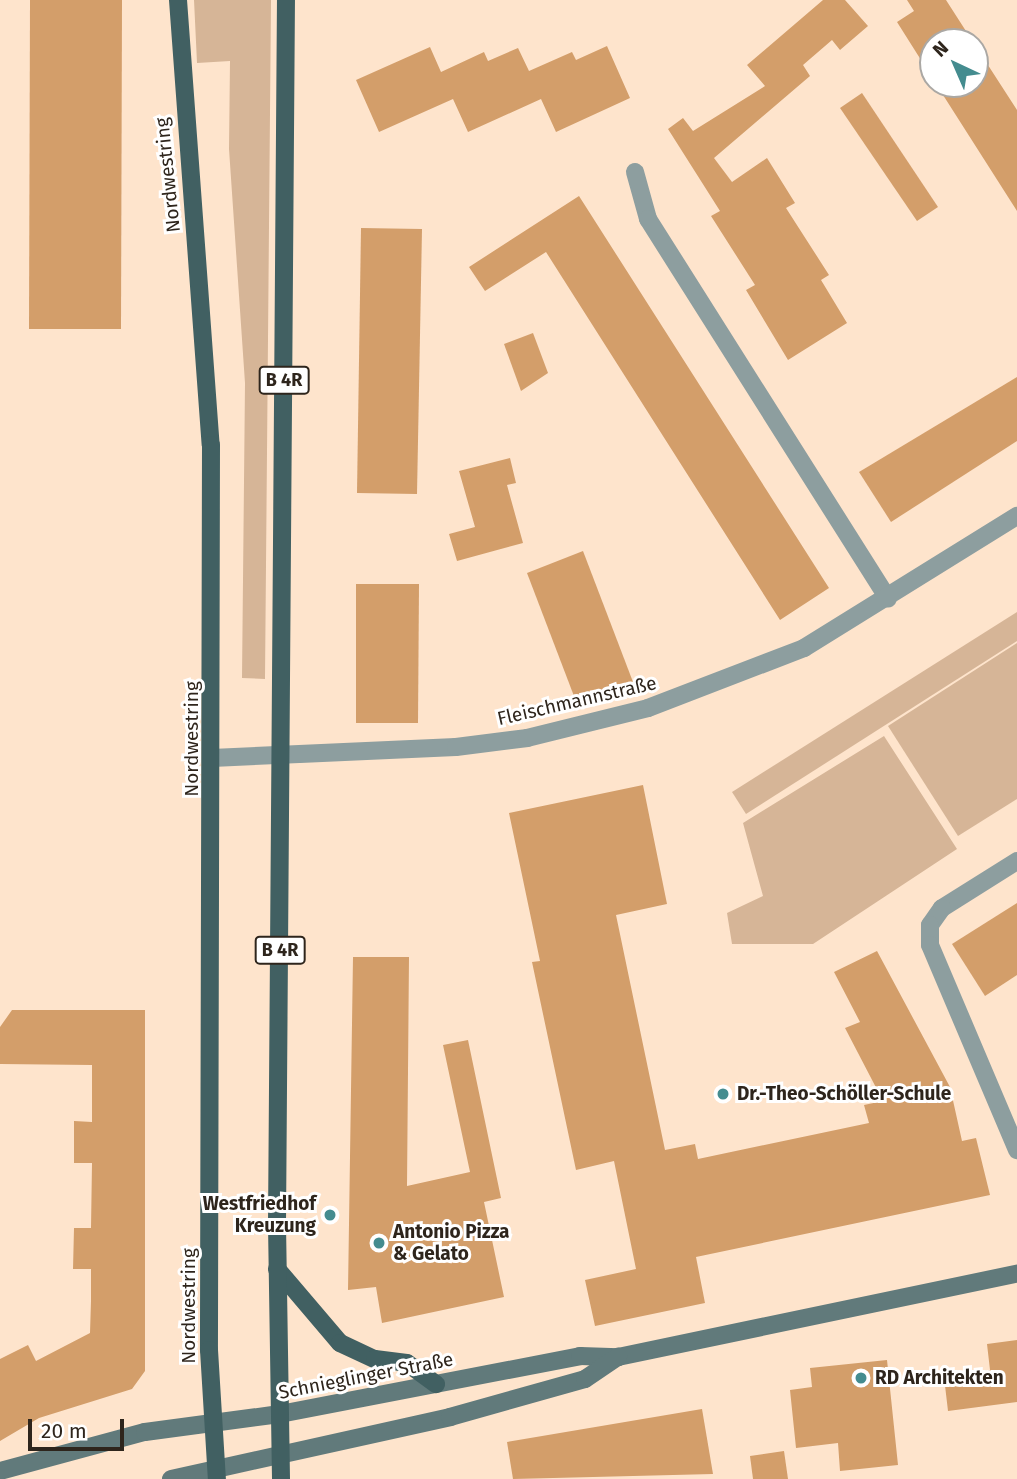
<!DOCTYPE html>
<html>
<head>
<meta charset="utf-8">
<style>
  body { margin:0 }
  #map { position:relative; width:1017px; height:1479px; overflow:hidden; background:#fee4cc; font-family:"Fira Sans",sans-serif }
  div>[style] { position:absolute }
  [style*='--x'] { left:calc(var(--x)*1px); top:calc(var(--y)*1px); width:calc(var(--w)*1px); rotate:calc(var(--a)*1deg) }
  .green>* { inset:0; background:#d6b597 }
  .building>* { inset:0; background:#d39e6a }
  .street>* { height:18px; margin:-9px; padding:0 9px; transform-origin:9px; border-radius:9px; background:#8d9e9f }
  .secondary>* { height:18px; margin:-9px; padding:0 9px; transform-origin:9px; border-radius:9px; background:#617a7b }
  .primary>* { height:18px; margin:-9px; padding:0 9px; transform-origin:9px; border-radius:9px; background:#416062 }
  .dots>* { width:19px; height:19px; translate:-50% -50%; box-sizing:border-box; border:4px solid #fff; border-radius:50% }
  span { translate:-50% -50%; white-space:nowrap; text-align:center; line-height:1.15; -webkit-text-stroke:6px #fff; paint-order:stroke }
  .shield-label span { padding:2px 5px; background:#fff; border:2px solid; border-radius:5px; -webkit-text-stroke-width:0 }
  .shield-label { font-size:18px; color:#2e251c; font-weight:700 }
  .street-label { font-size:19px; color:#2e251c }
  .poi-label { font-size:19px; color:#2e251c; font-weight:700 }
  .left { translate:0 -50%; text-align:left }
  .right { translate:-100% -50%; text-align:right }
  .north { position:absolute; left:919px; top:28px; width:70px; height:70px; box-sizing:border-box; background:#fff; border:2px solid #aba8a4; border-radius:50%; rotate:316deg; font-size:19px; font-weight:700; line-height:28px; text-align:center; color:#2e251c }
  .north::after { content:''; display:block; margin:auto; width:24px; height:32px; background:#448c8f; clip-path:polygon(50% 0,100% 100%,50% 72%,0 100%) }
  .scale { position:absolute; left:28px; top:1419px; width:96px; height:32px; box-sizing:border-box; border:4px solid #2e251c; border-top:0; padding-left:9px; font-size:21px; line-height:24px; white-space:nowrap; color:#2e251c; -webkit-text-stroke:5px #fff; paint-order:stroke }
</style>
</head>
<body>
<div id="map">
  <div class="green">
    <i style="clip-path:polygon(194px 0,271px 0,265px 679px,242px 678px,245px 383px,229px 149px,230px 61px,197px 63px)"></i>
    <i style="clip-path:polygon(1017px 612px,1017px 641px,746px 814px,732px 792px)"></i>
    <i style="clip-path:polygon(1017px 643px,1017px 799px,958px 836px,888px 726px)"></i>
    <i style="clip-path:polygon(884px 736px,957px 849px,813px 944px,732px 944px,727px 913px,763px 896px,743px 823px)"></i>
  </div>
  <div class="building">
    <i style="clip-path:polygon(30px 0,122px 0,121px 329px,29px 329px)"></i>
    <i style="clip-path:polygon(823px 0,845px 0,868px 26px,840px 50px,832px 40px,803px 65px,810px 76px,714px 158px,732px 182px,767px 158px,795px 203px,786px 208px,829px 275px,821px 280px,847px 323px,788px 360px,746px 290px,755px 285px,711px 216px,720px 211px,668px 129px,683px 118px,693px 131px,765px 86px,747px 65px)"></i>
    <i style="clip-path:polygon(907px 0,946px 0,973px 42px,933px 42px,933px 79px,897px 22px,914px 11px)"></i>
    <i style="clip-path:polygon(975px 45px,1017px 110px,1017px 211px,936px 84px,975px 84px)"></i>
    <i style="clip-path:polygon(607px 46px,630px 98px,556px 132px,541px 99px,468px 132px,453px 99px,379px 132px,356px 80px,430px 47px,441px 72px,484px 52px,488px 61px,518px 48px,529px 71px,572px 52px,576px 60px)"></i>
    <i style="clip-path:polygon(862px 93px,938px 207px,917px 221px,840px 108px)"></i>
    <i style="clip-path:polygon(579px 196px,829px 588px,780px 620px,546px 252px,485px 291px,469px 267px)"></i>
    <i style="clip-path:polygon(361px 228px,422px 229px,417px 494px,357px 493px)"></i>
    <i style="clip-path:polygon(533px 333px,548px 373px,521px 391px,504px 344px)"></i>
    <i style="clip-path:polygon(1017px 377px,1017px 441px,891px 522px,859px 472px)"></i>
    <i style="clip-path:polygon(510px 458px,516px 483px,507px 485px,523px 543px,457px 561px,449px 534px,475px 527px,459px 471px)"></i>
    <i style="clip-path:polygon(583px 551px,633px 682px,577px 704px,527px 573px)"></i>
    <i style="clip-path:polygon(356px 584px,419px 584px,418px 723px,356px 723px)"></i>
    <i style="clip-path:polygon(643px 785px,667px 904px,616px 915px,665px 1150px,695px 1144px,698px 1159px,869px 1123px,864px 1105px,883px 1101px,845px 1028px,860px 1022px,834px 972px,877px 951px,950px 1087px,962px 1141px,976px 1138px,990px 1195px,696px 1257px,705px 1303px,595px 1326px,585px 1280px,636px 1269px,614px 1161px,576px 1170px,532px 962px,540px 961px,509px 813px)"></i>
    <i style="clip-path:polygon(1017px 903px,1017px 975px,985px 996px,952px 944px)"></i>
    <i style="clip-path:polygon(353px 957px,409px 957px,407px 1186px,470px 1172px,443px 1045px,468px 1040px,501px 1198px,484px 1202px,504px 1297px,382px 1323px,376px 1287px,348px 1290px)"></i>
    <i style="clip-path:polygon(12px 1010px,145px 1010px,145px 1371px,132px 1389px,39px 1418px,0 1441px,0 1359px,28px 1345px,36px 1361px,90px 1333px,91px 1301px,91px 1269px,73px 1269px,74px 1228px,91px 1228px,92px 1163px,74px 1163px,74px 1121px,92px 1122px,92px 1065px,0 1064px,0 1027px)"></i>
    <i style="clip-path:polygon(1017px 1340px,1017px 1402px,948px 1411px,944px 1377px,990px 1370px,987px 1344px)"></i>
    <i style="clip-path:polygon(887px 1360px,898px 1465px,840px 1471px,838px 1443px,796px 1448px,790px 1390px,812px 1387px,810px 1368px)"></i>
    <i style="clip-path:polygon(702px 1409px,713px 1474px,513px 1479px,507px 1442px)"></i>
    <i style="clip-path:polygon(784px 1451px,788px 1479px,753px 1479px,750px 1456px)"></i>
  </div>
  <div class="street">
    <i style="--x:635;--y:172;--w:49;--a:74.5"></i>
    <i style="--x:648;--y:219;--w:449;--a:57.7"></i>
    <i style="--x:212;--y:758;--w:244;--a:-2.6"></i>
    <i style="--x:456;--y:747;--w:72;--a:-7.2"></i>
    <i style="--x:527;--y:738;--w:125;--a:-13.9"></i>
    <i style="--x:648;--y:708;--w:167;--a:-21"></i>
    <i style="--x:804;--y:648;--w:251;--a:-31.8"></i>
    <i style="--x:1017;--y:861;--w:89;--a:147.9"></i>
    <i style="--x:942;--y:908;--w:21;--a:125"></i>
    <i style="--x:930;--y:925;--w:20;--a:90"></i>
    <i style="--x:930;--y:945;--w:223;--a:67"></i>
  </div>
  <div class="secondary">
    <i style="--x:0;--y:1471;--w:150;--a:-15.1"></i>
    <i style="--x:145;--y:1432;--w:136;--a:-7.6"></i>
    <i style="--x:280;--y:1414;--w:306;--a:-10.9"></i>
    <i style="--x:580;--y:1356;--w:38;--a:2"></i>
    <i style="--x:618;--y:1357;--w:408;--a:-11.8"></i>
    <i style="--x:171;--y:1479;--w:286;--a:-12.5"></i>
    <i style="--x:450;--y:1417;--w:140;--a:-15.7"></i>
    <i style="--x:585;--y:1379;--w:40;--a:-34"></i>
  </div>
  <div class="primary">
    <i style="--x:178;--y:0;--w:446;--a:85.8"></i>
    <i style="--x:211;--y:445;--w:905;--a:90.13"></i>
    <i style="--x:209;--y:1350;--w:129;--a:86.5"></i>
    <i style="--x:277;--y:1269;--w:97;--a:49.6"></i>
    <i style="--x:340;--y:1343;--w:38;--a:25"></i>
    <i style="--x:375;--y:1359;--w:32;--a:7"></i>
    <i style="--x:407;--y:1363;--w:36;--a:36"></i>
    <i style="--x:281;--y:1479;--w:255;--a:-90.9"></i>
    <i style="--x:277;--y:1224;--w:1224;--a:-89.58"></i>
  </div>
  <div class="dots">
    <i style="left:723px;top:1094px;background:#448c8f"></i>
    <i style="left:330px;top:1215px;background:#448c8f"></i>
    <i style="left:379px;top:1243px;background:#448c8f"></i>
    <i style="left:861px;top:1378px;background:#448c8f"></i>
  </div>
  <div class="shield-label">
    <span style="left:284px;top:380px">B 4R</span>
    <span style="left:280px;top:950px">B 4R</span>
  </div>
  <div class="street-label">
    <span style="left:168px;top:175px;rotate:-96deg">Nordwestring</span>
    <span style="left:577px;top:701px;rotate:-13deg">Fleischmannstraße</span>
    <span style="left:192px;top:739px;rotate:-90deg">Nordwestring</span>
    <span style="left:189px;top:1306px;rotate:-90deg">Nordwestring</span>
    <span style="left:366px;top:1376px;rotate:-11deg">Schnieglinger Straße</span>
  </div>
  <div class="poi-label">
    <span class="left" style="left:737px;top:1094px">Dr.-Theo-Schöller-Schule</span>
    <span class="right" style="left:316px;top:1215px">Westfriedhof<br>Kreuzung</span>
    <span class="left" style="left:393px;top:1243px">Antonio Pizza<br>&amp; Gelato</span>
    <span class="left" style="left:875px;top:1378px">RD Architekten</span>
  </div>
  <div class="north">N</div>
  <div class="scale">20 m</div>
</div>
</body>
</html>
